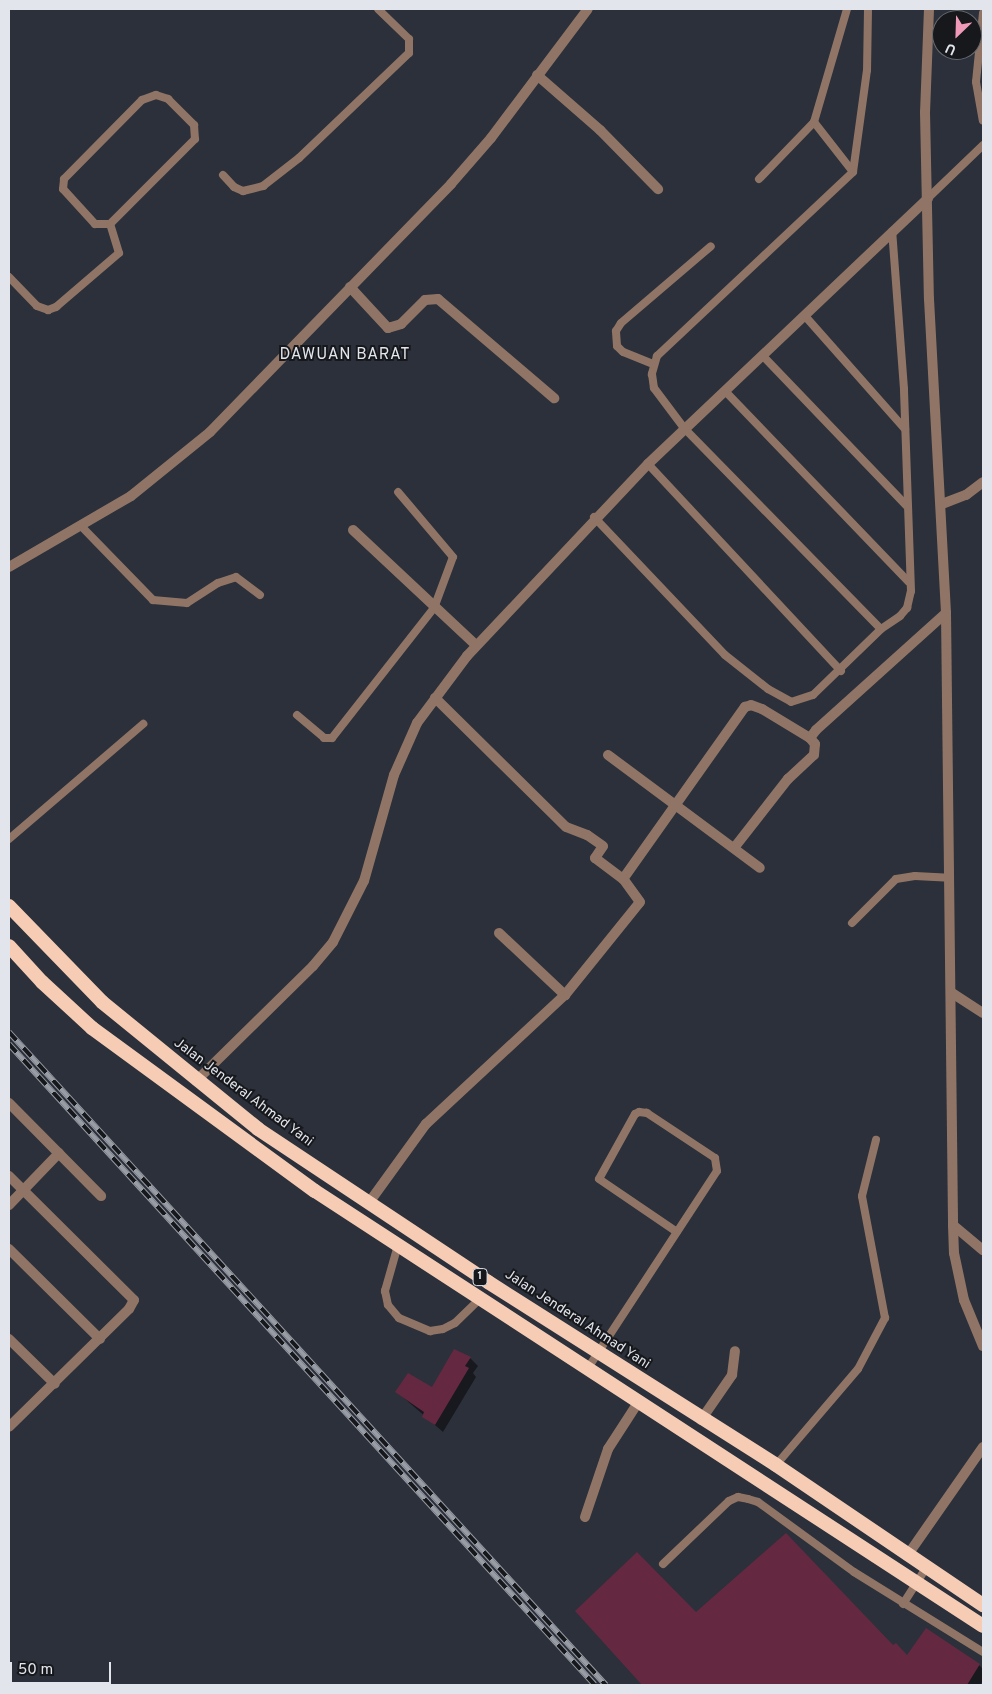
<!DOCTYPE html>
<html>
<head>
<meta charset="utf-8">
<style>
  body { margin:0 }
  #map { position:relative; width:992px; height:1694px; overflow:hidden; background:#2b303a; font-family:Overpass,sans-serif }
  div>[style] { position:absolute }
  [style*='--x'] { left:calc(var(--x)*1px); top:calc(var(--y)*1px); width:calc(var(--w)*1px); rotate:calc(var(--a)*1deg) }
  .shadow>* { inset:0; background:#0007 }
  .building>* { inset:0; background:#652841 }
  .service>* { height:8px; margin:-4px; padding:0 4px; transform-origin:4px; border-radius:4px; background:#907566 }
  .minor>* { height:10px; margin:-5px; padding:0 5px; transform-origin:5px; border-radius:5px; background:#907566 }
  .trunk>* { height:14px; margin:-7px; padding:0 7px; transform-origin:7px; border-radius:7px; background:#f6ccb5 }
  .rail>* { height:5.5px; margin-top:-2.75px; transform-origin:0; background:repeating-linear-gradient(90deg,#16181c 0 11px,#989ca4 0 22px); box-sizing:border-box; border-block:1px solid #989ca4 }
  span { translate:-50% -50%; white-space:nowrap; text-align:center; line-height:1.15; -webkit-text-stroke:4px #16181c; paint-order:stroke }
  .shield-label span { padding:1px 4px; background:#16181c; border:1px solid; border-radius:4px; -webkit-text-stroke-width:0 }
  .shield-label { font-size:12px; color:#e2e5ec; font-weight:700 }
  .street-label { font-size:14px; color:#e2e5ec }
  .quarter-label { font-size:16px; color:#e2e5ec; letter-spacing:1px }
  .frame { position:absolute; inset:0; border:10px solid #e2e5ec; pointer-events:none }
  .north { position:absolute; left:932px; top:10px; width:50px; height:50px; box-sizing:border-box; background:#16181c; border:1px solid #686a6f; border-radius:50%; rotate:204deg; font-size:14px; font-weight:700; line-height:20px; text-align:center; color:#e2e5ec }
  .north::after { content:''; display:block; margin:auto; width:18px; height:22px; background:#ef9ab8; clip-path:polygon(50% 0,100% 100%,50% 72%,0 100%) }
  .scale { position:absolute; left:10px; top:1662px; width:101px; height:22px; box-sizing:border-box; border:2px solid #e2e5ec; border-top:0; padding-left:6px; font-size:15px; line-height:18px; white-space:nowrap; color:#e2e5ec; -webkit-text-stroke:4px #16181c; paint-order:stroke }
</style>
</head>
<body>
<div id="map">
  <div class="shadow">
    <i style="clip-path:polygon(470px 1358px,478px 1366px,473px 1373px,476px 1377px,443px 1432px,397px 1392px,433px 1388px)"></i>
    <i style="clip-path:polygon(576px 1611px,696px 1614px,894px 1647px,908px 1657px,979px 1665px,983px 1669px,983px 1681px,980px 1685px,644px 1685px)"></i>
  </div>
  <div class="building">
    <i style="clip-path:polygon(454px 1349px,471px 1357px,465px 1366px,469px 1368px,435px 1425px,422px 1417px,424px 1412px,395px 1392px,408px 1373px,432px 1387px)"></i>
    <i style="clip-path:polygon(786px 1533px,893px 1645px,896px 1643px,907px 1655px,926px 1628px,980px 1664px,967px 1685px,642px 1685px,575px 1611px,637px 1552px,696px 1612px)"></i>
  </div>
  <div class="service">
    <i style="--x:868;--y:9;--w:61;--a:90.9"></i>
    <i style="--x:867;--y:70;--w:103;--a:97.8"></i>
    <i style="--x:853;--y:172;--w:269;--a:136.8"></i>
    <i style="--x:657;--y:356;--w:19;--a:106"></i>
    <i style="--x:652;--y:374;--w:14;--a:82"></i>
    <i style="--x:654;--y:388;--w:50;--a:53.1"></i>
    <i style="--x:684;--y:428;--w:281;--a:45.6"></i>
    <i style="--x:983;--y:13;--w:69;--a:95.8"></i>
    <i style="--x:976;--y:82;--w:39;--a:80"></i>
    <i style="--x:156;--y:95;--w:13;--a:18"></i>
    <i style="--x:168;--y:99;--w:37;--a:45"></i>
    <i style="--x:194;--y:125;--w:14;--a:86"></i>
    <i style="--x:195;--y:139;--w:120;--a:135"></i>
    <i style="--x:110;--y:224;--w:15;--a:180"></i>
    <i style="--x:95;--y:224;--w:47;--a:-132.4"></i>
    <i style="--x:63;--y:189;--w:10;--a:-84"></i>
    <i style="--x:64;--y:179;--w:111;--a:-45.4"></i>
    <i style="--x:142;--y:100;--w:15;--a:-20"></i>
    <i style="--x:814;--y:122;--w:63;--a:52"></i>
    <i style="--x:223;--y:175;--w:16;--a:47"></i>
    <i style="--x:234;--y:187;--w:10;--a:24"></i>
    <i style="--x:243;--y:191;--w:21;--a:-14"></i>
    <i style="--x:263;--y:186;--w:46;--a:-37.9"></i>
    <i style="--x:299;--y:158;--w:152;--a:-43.7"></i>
    <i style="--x:409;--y:53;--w:14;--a:-90"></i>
    <i style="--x:409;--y:39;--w:43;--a:-135.9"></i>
    <i style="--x:759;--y:179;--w:79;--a:-46"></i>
    <i style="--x:814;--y:122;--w:118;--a:-73.7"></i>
    <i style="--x:928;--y:198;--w:76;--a:-43.9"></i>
    <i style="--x:9;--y:277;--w:40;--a:46"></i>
    <i style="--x:37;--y:306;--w:12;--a:20"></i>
    <i style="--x:48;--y:310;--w:9;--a:-21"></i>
    <i style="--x:56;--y:307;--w:83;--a:-40.6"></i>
    <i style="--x:119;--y:253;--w:30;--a:-107"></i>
    <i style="--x:805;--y:316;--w:151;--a:48.5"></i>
    <i style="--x:763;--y:356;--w:208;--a:46.2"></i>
    <i style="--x:653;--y:364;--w:32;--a:-158"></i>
    <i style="--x:623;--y:352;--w:8;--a:-135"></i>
    <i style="--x:617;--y:346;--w:15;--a:-94"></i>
    <i style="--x:616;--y:331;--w:9;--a:-58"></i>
    <i style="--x:621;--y:323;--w:118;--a:-40.5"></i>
    <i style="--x:725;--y:391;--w:265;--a:46.1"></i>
    <i style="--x:648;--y:464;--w:283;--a:47"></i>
    <i style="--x:594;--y:517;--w:190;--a:46.5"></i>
    <i style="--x:725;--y:655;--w:55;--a:38.3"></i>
    <i style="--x:768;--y:689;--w:26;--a:29"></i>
    <i style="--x:791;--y:702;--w:23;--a:-18"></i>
    <i style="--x:813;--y:695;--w:95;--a:-44.1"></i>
    <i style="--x:881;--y:629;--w:23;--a:-34"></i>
    <i style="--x:900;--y:616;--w:11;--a:-49"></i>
    <i style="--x:907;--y:608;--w:17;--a:-77"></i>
    <i style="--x:911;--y:591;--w:202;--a:-92"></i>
    <i style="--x:904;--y:389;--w:158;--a:-94.3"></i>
    <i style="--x:82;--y:527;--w:102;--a:45.8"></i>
    <i style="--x:153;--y:600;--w:34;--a:5"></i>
    <i style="--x:187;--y:603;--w:37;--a:-33"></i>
    <i style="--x:218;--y:583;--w:19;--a:-18"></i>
    <i style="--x:236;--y:577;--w:30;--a:37"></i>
    <i style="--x:297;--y:715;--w:35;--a:40"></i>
    <i style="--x:324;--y:738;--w:8;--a:0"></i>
    <i style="--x:332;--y:738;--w:165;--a:-51.9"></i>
    <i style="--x:434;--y:608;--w:54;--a:-69.6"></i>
    <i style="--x:453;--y:557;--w:85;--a:-130.2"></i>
    <i style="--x:9;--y:839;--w:177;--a:-40.6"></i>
    <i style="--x:852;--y:923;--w:62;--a:-45"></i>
    <i style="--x:896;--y:879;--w:19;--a:-9"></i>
    <i style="--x:915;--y:876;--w:34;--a:3"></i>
    <i style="--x:398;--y:1245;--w:48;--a:105.8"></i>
    <i style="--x:385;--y:1291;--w:14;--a:78"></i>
    <i style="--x:388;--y:1305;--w:17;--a:50"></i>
    <i style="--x:399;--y:1318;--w:34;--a:23"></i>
    <i style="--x:430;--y:1331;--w:13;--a:-9"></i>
    <i style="--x:443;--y:1329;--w:13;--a:-27"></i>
    <i style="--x:455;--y:1323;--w:36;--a:-44"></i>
    <i style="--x:588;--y:1368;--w:235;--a:-56.8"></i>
    <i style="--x:717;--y:1171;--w:13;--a:-99"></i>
    <i style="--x:715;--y:1158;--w:82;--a:-146.5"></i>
    <i style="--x:647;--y:1113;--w:8;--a:-173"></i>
    <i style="--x:639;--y:1112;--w:4;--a:153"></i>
    <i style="--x:635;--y:1114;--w:74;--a:119"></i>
    <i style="--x:599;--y:1179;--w:94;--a:34.2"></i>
    <i style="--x:776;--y:1465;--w:126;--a:-49.5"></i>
    <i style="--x:858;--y:1369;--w:58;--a:-62.1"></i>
    <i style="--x:885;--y:1318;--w:124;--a:-100.7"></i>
    <i style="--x:862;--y:1196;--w:58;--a:-76"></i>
    <i style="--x:663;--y:1564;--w:91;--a:-43.7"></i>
    <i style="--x:729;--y:1501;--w:10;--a:-24"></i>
    <i style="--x:738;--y:1497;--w:10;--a:11"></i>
    <i style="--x:748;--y:1499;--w:10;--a:17"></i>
    <i style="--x:758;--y:1502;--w:119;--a:36.1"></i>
    <i style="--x:854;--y:1572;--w:152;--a:31.8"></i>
    <i style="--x:903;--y:1604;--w:43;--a:-57.4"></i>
  </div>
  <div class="minor">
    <i style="--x:929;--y:9;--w:103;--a:92.2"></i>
    <i style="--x:925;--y:112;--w:187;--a:88.8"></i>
    <i style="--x:929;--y:299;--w:314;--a:86.9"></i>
    <i style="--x:946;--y:613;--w:612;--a:89.34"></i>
    <i style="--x:953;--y:1225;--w:28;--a:88"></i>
    <i style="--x:954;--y:1253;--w:48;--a:78"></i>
    <i style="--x:964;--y:1300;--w:50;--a:67.6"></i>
    <i style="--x:537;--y:75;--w:84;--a:41.1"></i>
    <i style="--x:600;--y:130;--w:83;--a:45.5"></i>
    <i style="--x:350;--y:287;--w:56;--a:47.2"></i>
    <i style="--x:388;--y:328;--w:14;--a:-17"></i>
    <i style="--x:401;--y:324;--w:34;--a:-45"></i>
    <i style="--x:425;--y:300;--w:13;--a:-4"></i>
    <i style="--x:438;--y:299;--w:153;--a:40.5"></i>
    <i style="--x:942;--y:504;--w:26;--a:-21"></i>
    <i style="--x:966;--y:495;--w:21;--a:-37"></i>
    <i style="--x:353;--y:530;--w:168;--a:43.1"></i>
    <i style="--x:9;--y:567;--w:141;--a:-30.2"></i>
    <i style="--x:131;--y:496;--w:102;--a:-39"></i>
    <i style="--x:210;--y:432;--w:346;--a:-45.8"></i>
    <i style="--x:451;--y:184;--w:61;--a:-49"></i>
    <i style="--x:491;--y:138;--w:161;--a:-53.1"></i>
    <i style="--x:608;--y:755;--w:189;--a:36.6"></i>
    <i style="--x:734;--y:848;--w:88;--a:-52"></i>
    <i style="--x:788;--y:779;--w:35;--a:-43"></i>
    <i style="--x:814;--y:755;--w:11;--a:-85"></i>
    <i style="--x:815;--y:744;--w:8;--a:-130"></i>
    <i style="--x:810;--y:738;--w:10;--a:-53"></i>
    <i style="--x:816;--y:730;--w:175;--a:-42"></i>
    <i style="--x:623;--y:879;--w:211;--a:-54.7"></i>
    <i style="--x:745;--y:707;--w:6;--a:-18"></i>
    <i style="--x:751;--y:705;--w:12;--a:20"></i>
    <i style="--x:762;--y:709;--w:56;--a:31.1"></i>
    <i style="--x:499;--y:933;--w:91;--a:43.2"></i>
    <i style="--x:952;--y:993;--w:37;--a:33"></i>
    <i style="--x:196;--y:1081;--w:164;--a:-44.5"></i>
    <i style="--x:313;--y:966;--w:31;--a:-50"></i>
    <i style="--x:333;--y:942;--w:68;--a:-63.1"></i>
    <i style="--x:364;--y:881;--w:110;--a:-74.2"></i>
    <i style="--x:394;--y:775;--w:57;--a:-66.1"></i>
    <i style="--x:417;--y:723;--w:84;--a:-53.3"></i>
    <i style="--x:467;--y:656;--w:264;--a:-46.7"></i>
    <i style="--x:648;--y:464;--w:386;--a:-43.5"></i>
    <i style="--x:9;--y:1103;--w:131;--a:45.3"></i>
    <i style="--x:9;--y:1176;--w:176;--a:44.8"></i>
    <i style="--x:134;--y:1300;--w:10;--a:119"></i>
    <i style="--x:129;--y:1309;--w:168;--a:135.5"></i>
    <i style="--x:368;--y:1204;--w:99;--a:-54.1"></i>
    <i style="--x:426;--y:1124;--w:190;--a:-42.9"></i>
    <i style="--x:565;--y:995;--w:119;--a:-51.1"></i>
    <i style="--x:640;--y:902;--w:29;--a:-126"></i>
    <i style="--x:623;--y:879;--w:35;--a:-143"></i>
    <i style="--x:595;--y:858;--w:14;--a:-56"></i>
    <i style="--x:603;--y:846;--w:19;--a:-145"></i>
    <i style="--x:587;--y:835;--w:22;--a:-159"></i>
    <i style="--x:566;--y:827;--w:184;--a:-135.4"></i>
    <i style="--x:9;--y:1205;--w:72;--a:-46.1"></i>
    <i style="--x:953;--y:1225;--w:39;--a:40"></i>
    <i style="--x:9;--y:1249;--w:128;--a:44.7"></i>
    <i style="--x:9;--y:1339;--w:64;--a:44.4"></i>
    <i style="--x:701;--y:1420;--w:55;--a:-55.4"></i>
    <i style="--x:732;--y:1375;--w:24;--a:-83"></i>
    <i style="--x:585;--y:1517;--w:72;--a:-71.3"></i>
    <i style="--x:608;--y:1449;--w:57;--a:-57.1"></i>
    <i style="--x:907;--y:1556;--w:133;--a:-55.1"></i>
  </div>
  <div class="trunk">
    <i style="--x:9;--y:906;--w:134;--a:45.9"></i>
    <i style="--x:102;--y:1002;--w:201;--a:39.1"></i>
    <i style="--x:258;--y:1129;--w:276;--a:33.6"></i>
    <i style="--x:488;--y:1282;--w:341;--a:32.4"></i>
    <i style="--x:776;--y:1465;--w:250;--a:34.1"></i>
    <i style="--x:9;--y:946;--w:49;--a:47.5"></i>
    <i style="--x:42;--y:982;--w:68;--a:42.6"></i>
    <i style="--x:92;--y:1028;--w:276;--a:36.2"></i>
    <i style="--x:315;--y:1191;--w:797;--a:33.07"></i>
  </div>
  <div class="rail">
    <i style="--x:9;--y:1032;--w:885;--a:47.57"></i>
    <i style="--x:9;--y:1044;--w:868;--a:47.57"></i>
  </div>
  <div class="shield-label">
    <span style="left:480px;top:1277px">1</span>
  </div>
  <div class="street-label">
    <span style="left:243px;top:1093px;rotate:37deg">Jalan Jenderal Ahmad Yani</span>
    <span style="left:577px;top:1320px;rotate:33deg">Jalan Jenderal Ahmad Yani</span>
  </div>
  <div class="quarter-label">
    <span style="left:345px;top:355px">DAWUAN BARAT</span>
  </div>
  <div class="frame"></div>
  <div class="north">U</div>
  <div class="scale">50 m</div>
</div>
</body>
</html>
